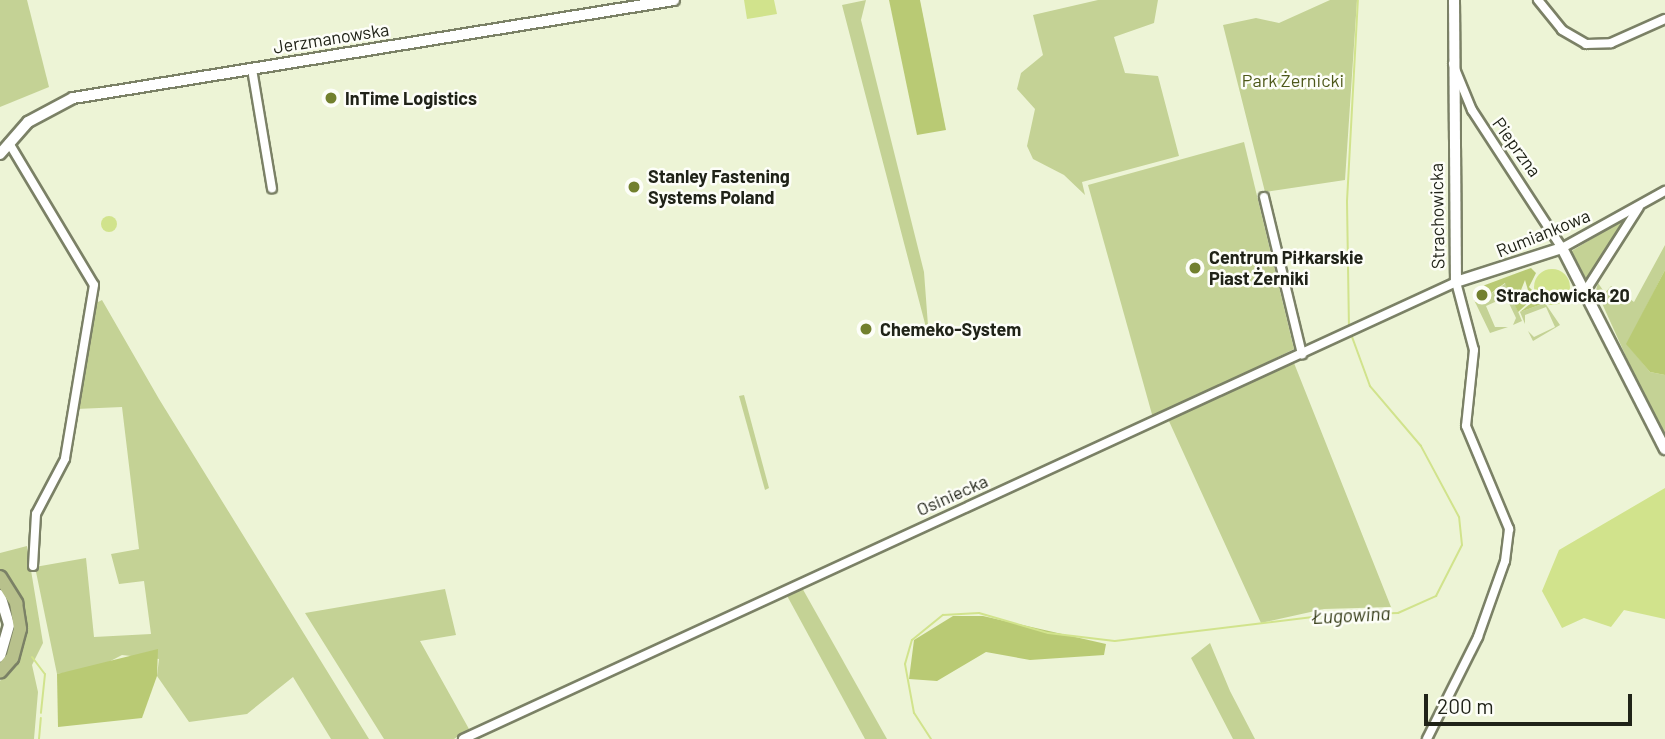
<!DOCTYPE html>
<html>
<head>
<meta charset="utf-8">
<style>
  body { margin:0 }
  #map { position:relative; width:1665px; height:739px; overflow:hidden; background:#edf4d6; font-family:Barlow,sans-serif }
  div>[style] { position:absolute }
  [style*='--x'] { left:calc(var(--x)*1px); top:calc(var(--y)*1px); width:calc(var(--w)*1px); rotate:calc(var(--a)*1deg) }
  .green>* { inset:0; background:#c4d295 }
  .forest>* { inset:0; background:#b9ca74 }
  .water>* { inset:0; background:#d1e38c }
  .round { border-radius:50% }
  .stream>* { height:2px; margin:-1px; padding:0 1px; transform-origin:1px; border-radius:1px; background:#d1e38c }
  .roads { filter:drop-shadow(2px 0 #7b8166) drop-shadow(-2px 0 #7b8166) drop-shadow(0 2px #7b8166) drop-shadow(0 -2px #7b8166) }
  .street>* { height:8px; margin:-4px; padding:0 4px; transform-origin:4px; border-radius:4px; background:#fff }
  .secondary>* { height:10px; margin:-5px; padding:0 5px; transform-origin:5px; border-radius:5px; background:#fff }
  .primary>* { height:12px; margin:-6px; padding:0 6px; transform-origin:6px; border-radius:6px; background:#b8c18c }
  .dots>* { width:19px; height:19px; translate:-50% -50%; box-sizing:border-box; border:4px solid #fdfef8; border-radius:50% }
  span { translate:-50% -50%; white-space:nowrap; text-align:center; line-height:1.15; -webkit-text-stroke:5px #fdfef8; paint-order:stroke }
  .street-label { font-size:18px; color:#202318 }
  .park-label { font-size:18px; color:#4d5819 }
  .poi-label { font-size:18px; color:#202318; font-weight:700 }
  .left { translate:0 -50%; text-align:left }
  .water-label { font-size:19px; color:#313813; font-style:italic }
  .scale { position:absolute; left:1424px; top:694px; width:208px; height:32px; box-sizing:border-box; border:4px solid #202318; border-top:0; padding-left:9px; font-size:21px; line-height:24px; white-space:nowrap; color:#202318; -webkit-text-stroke:5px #fdfef8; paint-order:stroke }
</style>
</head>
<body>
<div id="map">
  <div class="green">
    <i style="clip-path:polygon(0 0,27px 0,49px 87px,0 107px)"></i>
    <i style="clip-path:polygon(866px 0,861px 20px,924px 272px,929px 339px,842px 5px)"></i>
    <i style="clip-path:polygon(1098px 0,1158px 0,1154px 23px,1114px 37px,1125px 73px,1158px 76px,1179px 156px,1082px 182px,1085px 195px,1064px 175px,1033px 159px,1027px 146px,1035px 109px,1017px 89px,1021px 73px,1043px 55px,1033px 15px)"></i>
    <i style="clip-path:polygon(1330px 0,1357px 0,1345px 180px,1265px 192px,1223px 25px,1256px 18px,1279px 23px)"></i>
    <i style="clip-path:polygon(1244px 142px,1294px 349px,1153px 418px,1088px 185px)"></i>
    <i style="clip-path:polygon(1626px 218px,1629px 220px,1587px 280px,1570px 252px)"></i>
    <i style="clip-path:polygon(1665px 245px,1665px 270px,1627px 344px,1650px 372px,1665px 375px,1665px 443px,1596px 290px,1598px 283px,1605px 293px,1611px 286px,1634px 302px)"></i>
    <i style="clip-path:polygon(1506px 283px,1522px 321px,1513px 325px,1516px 318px,1506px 297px,1486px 306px,1495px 327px,1508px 327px,1490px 333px,1476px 304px)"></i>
    <i style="clip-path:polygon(102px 300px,159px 399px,369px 739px,331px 739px,293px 677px,247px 714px,189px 722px,157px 676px,159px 659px,122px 655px,99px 667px,57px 674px,35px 567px,86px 558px,94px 637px,151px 634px,144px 581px,119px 584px,111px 554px,139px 549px,122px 407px,76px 409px,96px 303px)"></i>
    <i style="clip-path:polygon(1545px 303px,1560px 325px,1533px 341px,1528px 331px,1534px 337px,1555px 327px,1546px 307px,1525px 315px,1525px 324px,1520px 312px)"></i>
    <i style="clip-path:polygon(1294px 363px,1391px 607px,1324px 609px,1261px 623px,1168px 419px)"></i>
    <i style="clip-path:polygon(744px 395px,769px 488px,765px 490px,739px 396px)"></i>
    <i style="clip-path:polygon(27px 546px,43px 643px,32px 665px,38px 692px,34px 739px,0 739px,0 681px,19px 657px,25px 623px,20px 596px,0 570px,0 553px)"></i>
    <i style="clip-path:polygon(801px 586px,887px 739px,865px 739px,785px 592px)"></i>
    <i style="clip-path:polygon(445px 589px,456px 635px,420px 641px,469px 729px,454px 739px,384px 739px,305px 613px)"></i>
    <i style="clip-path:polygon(1210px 643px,1230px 691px,1255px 739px,1233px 739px,1191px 658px)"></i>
  </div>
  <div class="forest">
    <i style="clip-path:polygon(889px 0,920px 0,946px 130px,917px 135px)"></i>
    <i style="clip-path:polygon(1531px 268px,1536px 273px,1529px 287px,1545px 303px,1520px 312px,1530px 304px,1529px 298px,1538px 304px,1541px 303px,1530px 297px,1525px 280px,1521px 290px,1528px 303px,1518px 312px,1505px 283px,1476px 304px,1473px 297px,1485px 285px)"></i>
    <i style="clip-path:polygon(1665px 270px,1665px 375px,1650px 372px,1626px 344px)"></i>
    <i style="clip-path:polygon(953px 616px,983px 616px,1106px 644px,1104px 655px,1030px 660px,986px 652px,937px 681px,909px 679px,914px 640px)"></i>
    <i style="clip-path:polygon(158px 649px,157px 676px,142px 718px,58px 727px,57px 674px)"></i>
  </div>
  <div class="water">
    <i style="clip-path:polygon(744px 0,774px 0,777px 14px,747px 19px)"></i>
    <i class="round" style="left:101px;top:216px;width:16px;height:16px"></i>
    <i class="round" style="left:1534px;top:269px;width:36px;height:36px"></i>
    <i style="clip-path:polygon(1665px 488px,1665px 619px,1624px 610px,1611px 627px,1584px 618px,1562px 628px,1542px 591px,1559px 550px)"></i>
  </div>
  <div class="stream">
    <i style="--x:1349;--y:329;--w:128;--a:-90.9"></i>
    <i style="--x:1347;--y:201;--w:201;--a:-86.9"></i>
    <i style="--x:32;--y:657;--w:21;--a:53"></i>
    <i style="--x:45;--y:674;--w:39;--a:96"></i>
    <i style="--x:39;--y:739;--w:21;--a:-85"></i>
    <i style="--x:931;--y:739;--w:31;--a:-123"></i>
    <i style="--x:914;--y:713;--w:50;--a:-100.4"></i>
    <i style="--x:905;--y:664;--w:25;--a:-74"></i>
    <i style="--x:912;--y:640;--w:40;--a:-39"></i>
    <i style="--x:943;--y:615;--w:36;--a:-3"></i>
    <i style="--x:979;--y:613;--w:72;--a:16.2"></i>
    <i style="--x:1048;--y:633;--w:67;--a:6.8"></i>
    <i style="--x:1115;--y:641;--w:218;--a:-6.9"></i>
    <i style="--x:1331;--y:615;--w:67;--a:-1.7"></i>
    <i style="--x:1398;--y:613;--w:42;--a:-24.1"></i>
    <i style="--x:1436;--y:596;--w:57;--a:-63"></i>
    <i style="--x:1462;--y:545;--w:28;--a:-96"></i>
    <i style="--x:1459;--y:517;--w:81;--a:-118.2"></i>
    <i style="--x:1421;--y:446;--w:79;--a:-130.4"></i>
    <i style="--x:1370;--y:386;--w:55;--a:-110.1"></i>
  </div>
  <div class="roads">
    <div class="street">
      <i style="--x:1538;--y:0;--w:38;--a:51"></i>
      <i style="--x:1562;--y:30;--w:28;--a:30"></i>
      <i style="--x:1586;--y:44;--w:25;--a:-2"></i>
      <i style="--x:1611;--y:43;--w:59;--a:-24"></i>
      <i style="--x:1453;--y:64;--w:50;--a:67.6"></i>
      <i style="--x:1472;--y:110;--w:165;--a:56.9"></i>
      <i style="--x:1562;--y:248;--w:118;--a:-29"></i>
      <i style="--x:252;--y:69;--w:121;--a:80.5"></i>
      <i style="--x:9;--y:143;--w:165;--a:59.1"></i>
      <i style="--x:94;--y:285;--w:176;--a:99.5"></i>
      <i style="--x:65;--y:459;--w:62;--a:117.8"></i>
      <i style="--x:36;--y:514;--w:52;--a:93.3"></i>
      <i style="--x:1264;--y:197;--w:162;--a:76.4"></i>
      <i style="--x:1586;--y:290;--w:98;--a:-57.4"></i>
      <i style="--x:463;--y:739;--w:1093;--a:-24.71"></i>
      <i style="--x:1456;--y:282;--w:70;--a:75.2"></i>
      <i style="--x:1474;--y:350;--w:76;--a:96"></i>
      <i style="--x:1466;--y:426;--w:112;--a:67.3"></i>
      <i style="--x:1509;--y:529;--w:32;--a:97"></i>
      <i style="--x:1505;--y:561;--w:81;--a:109.6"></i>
      <i style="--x:1478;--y:637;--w:114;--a:116.6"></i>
    </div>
    <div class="secondary">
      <i style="--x:1454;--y:0;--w:282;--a:89.6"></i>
      <i style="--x:1456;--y:282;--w:111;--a:-17.8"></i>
      <i style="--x:1562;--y:248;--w:226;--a:62.9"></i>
      <i style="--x:0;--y:154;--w:43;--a:-48.8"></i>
      <i style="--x:28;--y:122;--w:51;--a:-28.1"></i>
      <i style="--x:73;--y:98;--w:609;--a:-9.26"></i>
      <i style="--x:0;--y:595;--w:31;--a:73"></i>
      <i style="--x:9;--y:625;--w:33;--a:106"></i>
    </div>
    <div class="primary">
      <i style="--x:0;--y:577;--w:31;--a:58"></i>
      <i style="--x:16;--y:603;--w:26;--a:81"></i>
      <i style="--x:20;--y:629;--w:30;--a:105"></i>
      <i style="--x:12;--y:658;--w:18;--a:131"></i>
    </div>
  </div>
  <div class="dots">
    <i style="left:331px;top:98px;background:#72802e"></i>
    <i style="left:634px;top:187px;background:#72802e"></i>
    <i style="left:1195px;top:268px;background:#72802e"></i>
    <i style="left:1482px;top:295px;background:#72802e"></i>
    <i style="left:866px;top:329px;background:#72802e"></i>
  </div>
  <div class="street-label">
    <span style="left:331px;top:38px;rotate:-9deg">Jerzmanowska</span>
    <span style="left:1517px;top:147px;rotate:54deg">Pieprzna</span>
    <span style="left:1437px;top:216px;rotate:-91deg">Strachowicka</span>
    <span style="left:1543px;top:233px;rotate:-22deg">Rumiankowa</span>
    <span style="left:952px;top:495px;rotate:-24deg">Osiniecka</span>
  </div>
  <div class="park-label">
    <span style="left:1293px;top:80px">Park Żernicki</span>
  </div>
  <div class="poi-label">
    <span class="left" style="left:345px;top:98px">InTime Logistics</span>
    <span class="left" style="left:648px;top:187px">Stanley Fastening<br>Systems Poland</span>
    <span class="left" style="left:1209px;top:268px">Centrum Piłkarskie<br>Piast Żerniki</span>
    <span class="left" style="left:1496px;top:295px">Strachowicka 20</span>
    <span class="left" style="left:880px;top:329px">Chemeko-System</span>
  </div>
  <div class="water-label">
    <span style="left:1351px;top:615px;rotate:-3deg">Ługowina</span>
  </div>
  <div class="scale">200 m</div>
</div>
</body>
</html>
